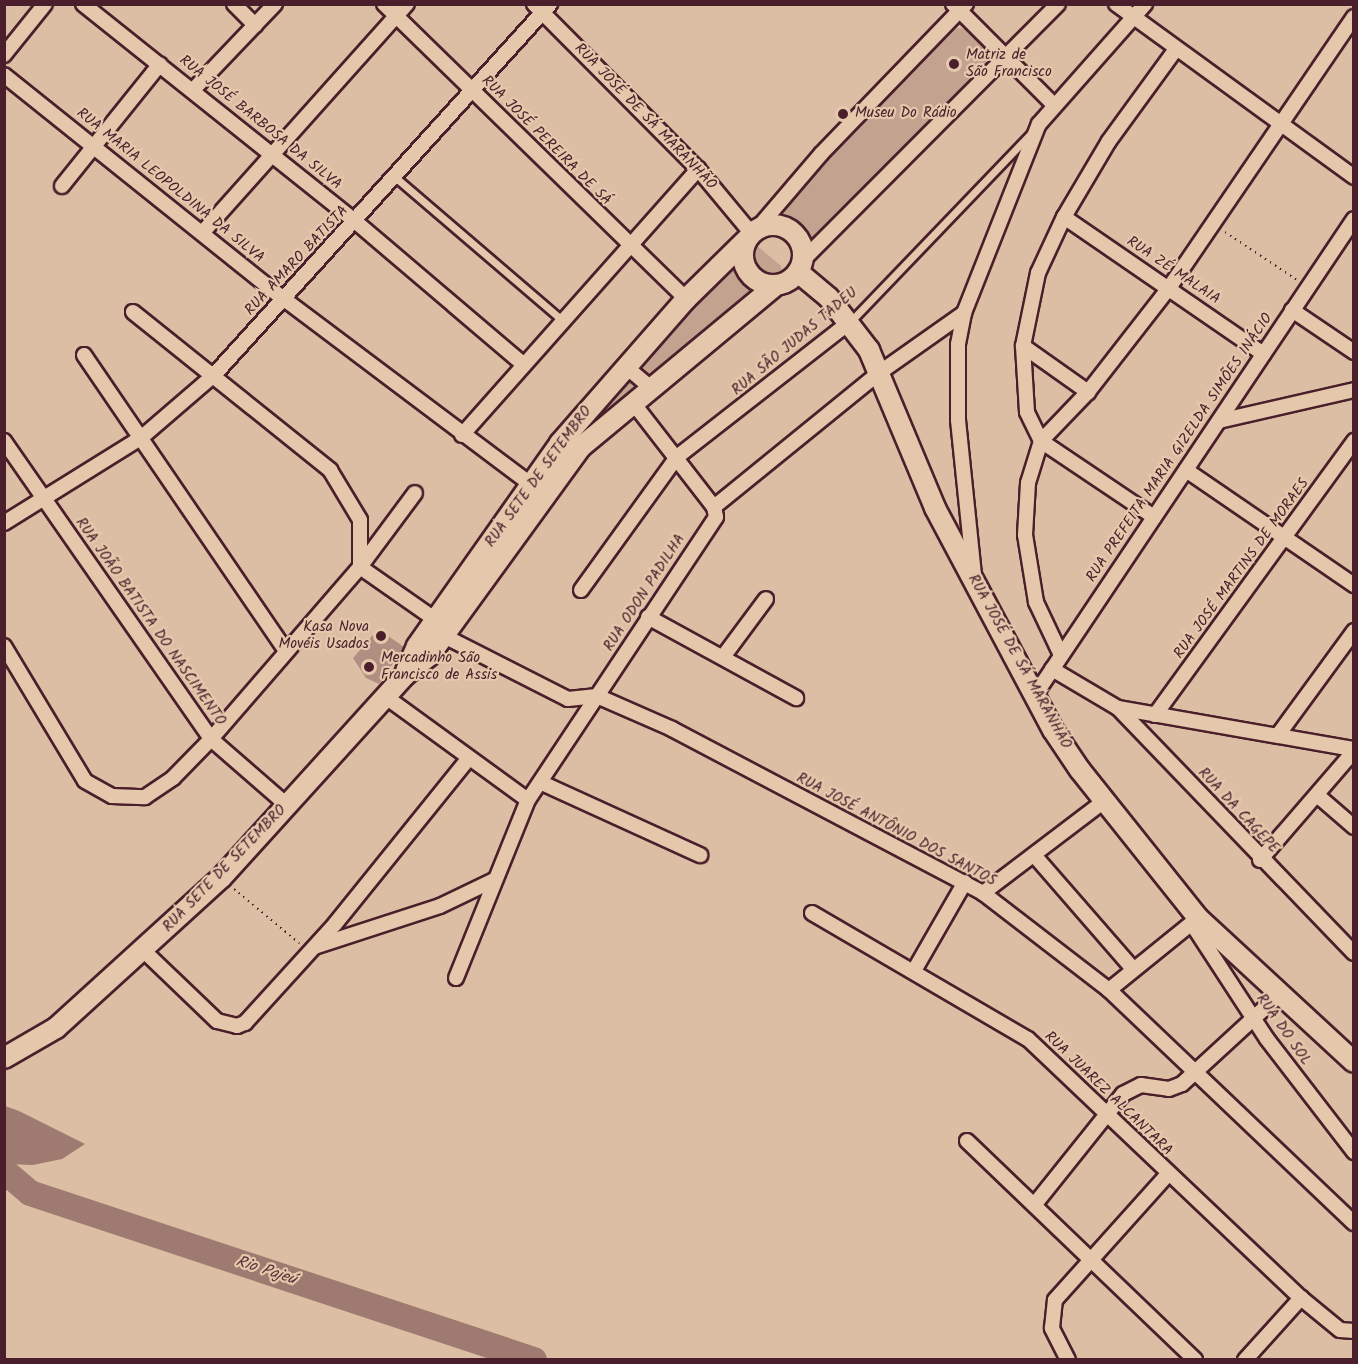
<!DOCTYPE html>
<html>
<head>
<meta charset="utf-8">
<style>
  body { margin:0 }
  #map { position:relative; width:1358px; height:1364px; overflow:hidden; background:#dcbea4; font-family:Kalam,sans-serif }
  div>[style] { position:absolute }
  [style*='--x'] { left:calc(var(--x)*1px); top:calc(var(--y)*1px); width:calc(var(--w)*1px); rotate:calc(var(--a)*1deg) }
  .green>* { inset:0; background:#c3a390 }
  .water>* { inset:0; background:#9e7a70 }
  .river>* { height:26px; margin:-13px; padding:0 13px; transform-origin:13px; border-radius:13px; background:#9e7a70 }
  .building>* { inset:0; background:#b18e81 }
  .path>* { height:2px; margin-top:-1px; transform-origin:0; background:repeating-linear-gradient(90deg,#4a1f2b 0 1.5px,transparent 0 6px) }
  .roads { filter:drop-shadow(2px 0 #4a1f2b) drop-shadow(-2px 0 #4a1f2b) drop-shadow(0 2px #4a1f2b) drop-shadow(0 -2px #4a1f2b) }
  .lane>* { height:7px; margin:-3.5px; padding:0 3.5px; transform-origin:3.5px; border-radius:3.5px; background:#e5c8ac }
  .street>* { height:14px; margin:-7px; padding:0 7px; transform-origin:7px; border-radius:7px; background:#e5c8ac }
  .secondary>* { height:20px; margin:-10px; padding:0 10px; transform-origin:10px; border-radius:10px; background:#e5c8ac }
  .secondary>.ring { margin:-10px; padding:0; box-sizing:content-box; background:none; border:20px solid #e5c8ac; border-radius:50% }
  .dots>* { width:16px; height:16px; translate:-50% -50%; box-sizing:border-box; border:3px solid #e5c8ac; border-radius:50% }
  span { translate:-50% -50%; white-space:nowrap; text-align:center; line-height:1.15; -webkit-text-stroke:4.5px #e5c8ac; paint-order:stroke }
  .poi-label { font-size:15px; color:#4a1f2b }
  .left { translate:0 -50%; text-align:left }
  .right { translate:-100% -50%; text-align:right }
  .street-label { font-size:15px; color:#4a1f2b }
  .water-label { font-size:16px; color:#5b3139; font-style:italic }
  .frame { position:absolute; inset:0; border:6px solid #4a1f2b; pointer-events:none }
</style>
</head>
<body>
<div id="map">
  <div class="green">
    <i style="clip-path:polygon(957px 28px,967px 29px,996px 60px,806px 252px,798px 253px,772px 229px,772px 220px,943px 37px)"></i>
    <i style="clip-path:polygon(755px 244px,781px 266px,783px 275px,574px 446px,568px 442px,747px 245px)"></i>
  </div>
  <div class="water">
    <i style="clip-path:polygon(5px 1106px,19px 1111px,85px 1144px,62px 1159px,33px 1165px,5px 1164px)"></i>
  </div>
  <div class="river">
    <i style="--x:4;--y:1171;--w:34;--a:40"></i>
    <i style="--x:30;--y:1193;--w:531;--a:18.33"></i>
  </div>
  <div class="building">
    <i style="clip-path:polygon(378px 629px,404px 647px,379px 684px,366px 678px,353px 658px)"></i>
  </div>
  <div class="path">
    <i style="--x:1225;--y:232;--w:87;--a:33.7"></i>
    <i style="--x:234;--y:889;--w:85;--a:39.7"></i>
  </div>
  <div class="roads">
    <div class="lane">
      <i style="--x:395;--y:177;--w:220;--a:40.6"></i>
      <i style="--x:850;--y:322;--w:262;--a:-46.2"></i>
    </div>
    <div class="street">
      <i style="--x:83;--y:4;--w:349;--a:38.6"></i>
      <i style="--x:356;--y:222;--w:219;--a:40.4"></i>
      <i style="--x:234;--y:4;--w:30;--a:45"></i>
      <i style="--x:384;--y:4;--w:422;--a:44.3"></i>
      <i style="--x:534;--y:4;--w:233;--a:45.2"></i>
      <i style="--x:698;--y:169;--w:85;--a:50.3"></i>
      <i style="--x:953;--y:4;--w:143;--a:45"></i>
      <i style="--x:1116;--y:4;--w:294;--a:36"></i>
      <i style="--x:4;--y:55;--w:65;--a:-51.2"></i>
      <i style="--x:4;--y:75;--w:359;--a:38.7"></i>
      <i style="--x:284;--y:299;--w:315;--a:36.9"></i>
      <i style="--x:193;--y:90;--w:119;--a:-46.4"></i>
      <i style="--x:62;--y:186;--w:156;--a:-51.2"></i>
      <i style="--x:1064;--y:217;--w:242;--a:34.5"></i>
      <i style="--x:757;--y:229;--w:99;--a:-49.5"></i>
      <i style="--x:821;--y:154;--w:209;--a:-46"></i>
      <i style="--x:203;--y:232;--w:306;--a:-48.2"></i>
      <i style="--x:803;--y:260;--w:361;--a:-45.1"></i>
      <i style="--x:1292;--y:310;--w:75;--a:34.1"></i>
      <i style="--x:133;--y:312;--w:253;--a:38.7"></i>
      <i style="--x:330;--y:470;--w:58;--a:59"></i>
      <i style="--x:360;--y:520;--w:47;--a:90"></i>
      <i style="--x:360;--y:567;--w:93;--a:34.9"></i>
      <i style="--x:1023;--y:346;--w:80;--a:35.3"></i>
      <i style="--x:84;--y:355;--w:357;--a:55.7"></i>
      <i style="--x:625;--y:366;--w:35;--a:40"></i>
      <i style="--x:634;--y:404;--w:130;--a:52.2"></i>
      <i style="--x:1219;--y:421;--w:139;--a:-12.9"></i>
      <i style="--x:462;--y:435;--w:356;--a:-48.4"></i>
      <i style="--x:4;--y:441;--w:363;--a:55.2"></i>
      <i style="--x:211;--y:739;--w:102;--a:41"></i>
      <i style="--x:1186;--y:470;--w:204;--a:34.4"></i>
      <i style="--x:1154;--y:517;--w:136;--a:-146.1"></i>
      <i style="--x:1041;--y:441;--w:32;--a:-116"></i>
      <i style="--x:1027;--y:412;--w:66;--a:-93.5"></i>
      <i style="--x:1023;--y:346;--w:75;--a:-78.4"></i>
      <i style="--x:1038;--y:273;--w:62;--a:-65.1"></i>
      <i style="--x:1064;--y:217;--w:88;--a:-59.4"></i>
      <i style="--x:1109;--y:141;--w:114;--a:-53.9"></i>
      <i style="--x:4;--y:523;--w:163;--a:-31.9"></i>
      <i style="--x:142;--y:437;--w:95;--a:-40.7"></i>
      <i style="--x:214;--y:375;--w:501;--a:-47.83"></i>
      <i style="--x:974;--y:575;--w:156;--a:-95.9"></i>
      <i style="--x:958;--y:420;--w:76;--a:-90"></i>
      <i style="--x:958;--y:344;--w:32;--a:-79"></i>
      <i style="--x:964;--y:313;--w:203;--a:-68.4"></i>
      <i style="--x:1039;--y:124;--w:160;--a:-48.5"></i>
      <i style="--x:581;--y:590;--w:164;--a:-54.2"></i>
      <i style="--x:677;--y:457;--w:219;--a:-38"></i>
      <i style="--x:648;--y:617;--w:169;--a:28.7"></i>
      <i style="--x:444;--y:636;--w:139;--a:26.9"></i>
      <i style="--x:568;--y:699;--w:29;--a:-6"></i>
      <i style="--x:597;--y:696;--w:82;--a:23.7"></i>
      <i style="--x:672;--y:729;--w:352;--a:27.8"></i>
      <i style="--x:983;--y:893;--w:159;--a:37.6"></i>
      <i style="--x:1109;--y:990;--w:338;--a:43.6"></i>
      <i style="--x:4;--y:646;--w:157;--a:59"></i>
      <i style="--x:85;--y:781;--w:31;--a:29"></i>
      <i style="--x:112;--y:796;--w:33;--a:2"></i>
      <i style="--x:145;--y:797;--w:34;--a:-34"></i>
      <i style="--x:173;--y:778;--w:54;--a:-45.7"></i>
      <i style="--x:211;--y:739;--w:228;--a:-49.1"></i>
      <i style="--x:360;--y:567;--w:92;--a:-53.4"></i>
      <i style="--x:1061;--y:655;--w:59;--a:-115.3"></i>
      <i style="--x:1036;--y:602;--w:68;--a:-99.3"></i>
      <i style="--x:1025;--y:535;--w:52;--a:-86.7"></i>
      <i style="--x:1028;--y:483;--w:44;--a:-72.8"></i>
      <i style="--x:1041;--y:441;--w:68;--a:-46.2"></i>
      <i style="--x:1088;--y:392;--w:132;--a:-52.1"></i>
      <i style="--x:1169;--y:288;--w:328;--a:-55.7"></i>
      <i style="--x:723;--y:657;--w:72;--a:-53.4"></i>
      <i style="--x:1052;--y:669;--w:77;--a:30.6"></i>
      <i style="--x:1118;--y:708;--w:240;--a:9.9"></i>
      <i style="--x:1035;--y:695;--w:573;--a:-56.17"></i>
      <i style="--x:386;--y:697;--w:175;--a:36"></i>
      <i style="--x:1118;--y:708;--w:340;--a:46.1"></i>
      <i style="--x:1155;--y:715;--w:339;--a:-54"></i>
      <i style="--x:1278;--y:735;--w:129;--a:-53.8"></i>
      <i style="--x:542;--y:783;--w:174;--a:24.5"></i>
      <i style="--x:1317;--y:795;--w:49;--a:40.9"></i>
      <i style="--x:1034;--y:855;--w:151;--a:49"></i>
      <i style="--x:1260;--y:860;--w:144;--a:-49.2"></i>
      <i style="--x:983;--y:893;--w:151;--a:-37.2"></i>
      <i style="--x:812;--y:913;--w:250;--a:30.3"></i>
      <i style="--x:1028;--y:1039;--w:376;--a:43.5"></i>
      <i style="--x:1301;--y:1298;--w:50;--a:39.4"></i>
      <i style="--x:1340;--y:1330;--w:14;--a:4"></i>
      <i style="--x:1192;--y:924;--w:137;--a:56.9"></i>
      <i style="--x:1267;--y:1039;--w:143;--a:52.4"></i>
      <i style="--x:317;--y:946;--w:129;--a:-18"></i>
      <i style="--x:440;--y:906;--w:60;--a:-25.7"></i>
      <i style="--x:144;--y:951;--w:101;--a:43.8"></i>
      <i style="--x:217;--y:1021;--w:21;--a:14"></i>
      <i style="--x:237;--y:1026;--w:9;--a:-21"></i>
      <i style="--x:245;--y:1023;--w:134;--a:-47.7"></i>
      <i style="--x:335;--y:924;--w:212;--a:-51.1"></i>
      <i style="--x:915;--y:969;--w:100;--a:-60.1"></i>
      <i style="--x:456;--y:978;--w:192;--a:-68"></i>
      <i style="--x:528;--y:800;--w:340;--a:-56.4"></i>
      <i style="--x:716;--y:517;--w:10;--a:-101"></i>
      <i style="--x:714;--y:507;--w:213;--a:-39.1"></i>
      <i style="--x:879;--y:373;--w:104;--a:-35.2"></i>
      <i style="--x:1109;--y:990;--w:114;--a:-39"></i>
      <i style="--x:967;--y:1141;--w:316;--a:43.8"></i>
      <i style="--x:1035;--y:1204;--w:141;--a:-51.3"></i>
      <i style="--x:1123;--y:1094;--w:20;--a:-27"></i>
      <i style="--x:1141;--y:1085;--w:28;--a:8"></i>
      <i style="--x:1169;--y:1089;--w:14;--a:-21"></i>
      <i style="--x:1182;--y:1084;--w:133;--a:-42.6"></i>
      <i style="--x:1068;--y:1360;--w:36;--a:-117"></i>
      <i style="--x:1052;--y:1328;--w:28;--a:-84"></i>
      <i style="--x:1055;--y:1300;--w:168;--a:-48.1"></i>
      <i style="--x:1245;--y:1360;--w:84;--a:-47.9"></i>
    </div>
    <div class="secondary">
      <i class="ring" style="left:743px;top:225px;width:40px;height:40px"></i>
      <i style="--x:798;--y:272;--w:40;--a:40"></i>
      <i style="--x:829;--y:298;--w:66;--a:52.4"></i>
      <i style="--x:869;--y:350;--w:171;--a:67.3"></i>
      <i style="--x:935;--y:508;--w:251;--a:62"></i>
      <i style="--x:1053;--y:730;--w:48;--a:56"></i>
      <i style="--x:1080;--y:770;--w:189;--a:51.4"></i>
      <i style="--x:1198;--y:918;--w:212;--a:42.7"></i>
      <i style="--x:406;--y:671;--w:27;--a:-66"></i>
      <i style="--x:417;--y:646;--w:248;--a:-54.8"></i>
      <i style="--x:560;--y:443;--w:191;--a:-48.8"></i>
      <i style="--x:686;--y:299;--w:83;--a:-44.5"></i>
      <i style="--x:4;--y:1058;--w:60;--a:-30"></i>
      <i style="--x:56;--y:1028;--w:223;--a:-42.3"></i>
      <i style="--x:221;--y:878;--w:273;--a:-47.8"></i>
      <i style="--x:404;--y:676;--w:32;--a:-39"></i>
      <i style="--x:429;--y:656;--w:258;--a:-54"></i>
      <i style="--x:581;--y:447;--w:252;--a:-39.7"></i>
    </div>
  </div>
  <div class="dots">
    <i style="left:954px;top:64px;background:#4a1f2b"></i>
    <i style="left:843px;top:114px;background:#4a1f2b"></i>
    <i style="left:381px;top:636px;background:#4a1f2b"></i>
    <i style="left:369px;top:667px;background:#4a1f2b"></i>
  </div>
  <div class="poi-label">
    <span class="left" style="left:966px;top:64px">Matriz de<br>São Francisco</span>
    <span class="left" style="left:855px;top:114px">Museu Do Rádio</span>
    <span class="right" style="left:369px;top:636px">Kasa Nova<br>Movéis Usados</span>
    <span class="left" style="left:381px;top:667px">Mercadinho São<br>Francisco de Assis</span>
  </div>
  <div class="street-label">
    <span style="left:645px;top:117px;rotate:46deg">RUA JOSÉ DE SÁ MARANHÃO</span>
    <span style="left:260px;top:123px;rotate:39deg">RUA JOSÉ BARBOSA DA SILVA</span>
    <span style="left:546px;top:141px;rotate:45deg">RUA JOSÉ PEREIRA DE SÁ</span>
    <span style="left:170px;top:186px;rotate:39deg">RUA MARIA LEOPOLDINA DA SILVA</span>
    <span style="left:297px;top:261px;rotate:-47deg">RUA AMARO BATISTA</span>
    <span style="left:1173px;top:271px;rotate:34deg">RUA ZÉ MALAIA</span>
    <span style="left:795px;top:342px;rotate:-40deg">RUA SÃO JUDAS TADEU</span>
    <span style="left:1180px;top:448px;rotate:-56deg">RUA PREFEITA MARIA GIZELDA SIMÕES INÁCIO</span>
    <span style="left:539px;top:477px;rotate:-54deg">RUA SETE DE SETEMBRO</span>
    <span style="left:1242px;top:569px;rotate:-54deg">RUA JOSÉ MARTINS DE MORAES</span>
    <span style="left:645px;top:593px;rotate:-57deg">RUA ODON PADILHA</span>
    <span style="left:150px;top:622px;rotate:55deg">RUA JOÃO BATISTA DO NASCIMENTO</span>
    <span style="left:1019px;top:662px;rotate:61deg">RUA JOSÉ DE SÁ MARANHÃO</span>
    <span style="left:1238px;top:811px;rotate:47deg">RUA DA CAGEPE</span>
    <span style="left:896px;top:830px;rotate:28deg">RUA JOSÉ ANTÔNIO DOS SANTOS</span>
    <span style="left:225px;top:869px;rotate:-46deg">RUA SETE DE SETEMBRO</span>
    <span style="left:1283px;top:1030px;rotate:55deg">RUA DO SOL</span>
    <span style="left:1108px;top:1094px;rotate:44deg">RUA JUAREZ ALCANTARA</span>
  </div>
  <div class="water-label">
    <span style="left:266px;top:1271px;rotate:18deg">Rio Pajeú</span>
  </div>
  <div class="frame"></div>
</div>
</body>
</html>
